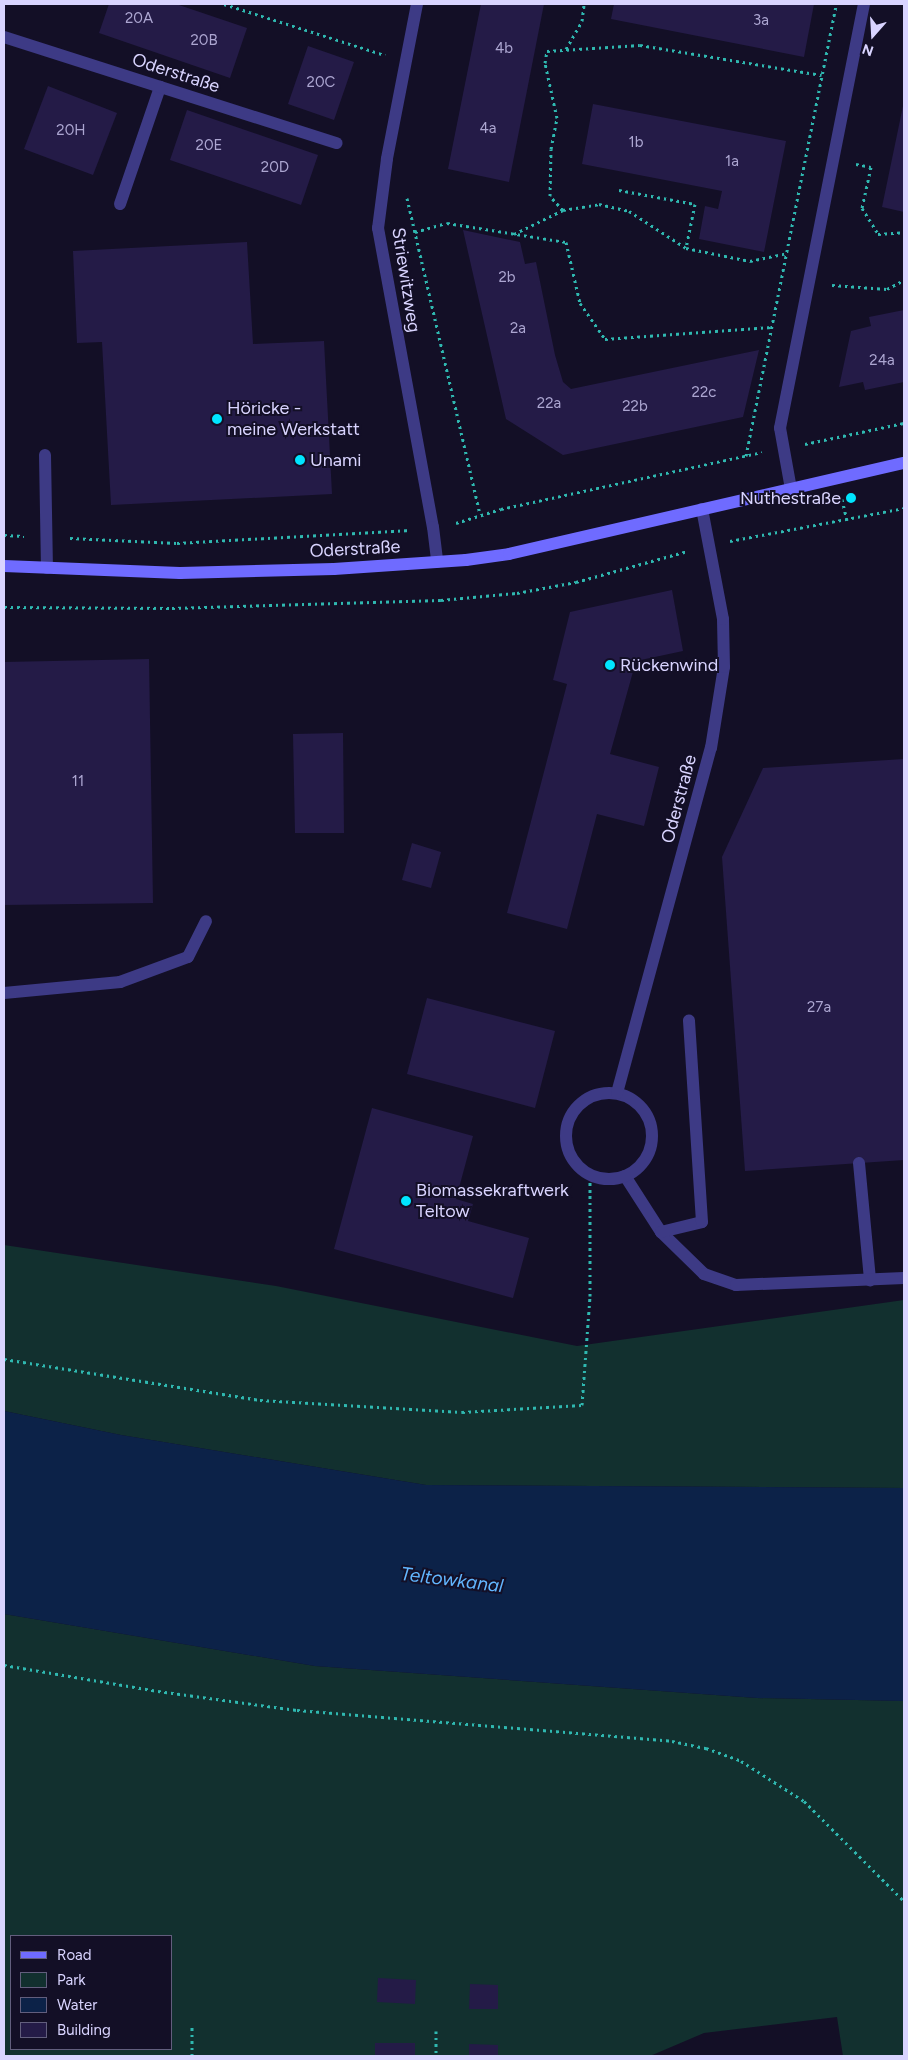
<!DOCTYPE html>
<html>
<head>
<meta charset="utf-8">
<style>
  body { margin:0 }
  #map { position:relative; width:908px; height:2060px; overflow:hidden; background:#130f26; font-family:Figtree,sans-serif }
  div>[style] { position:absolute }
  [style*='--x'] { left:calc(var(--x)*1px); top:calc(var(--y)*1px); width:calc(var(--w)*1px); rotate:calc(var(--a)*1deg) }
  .green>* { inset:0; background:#12302f }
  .water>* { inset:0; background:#0c2248 }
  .building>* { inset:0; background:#241b47 }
  .path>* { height:3px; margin-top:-1.5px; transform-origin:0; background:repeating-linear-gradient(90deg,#2fb8b0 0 2.5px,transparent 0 6.5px) }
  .service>* { height:12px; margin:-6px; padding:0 6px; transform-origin:6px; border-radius:6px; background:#3d3a85 }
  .minor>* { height:12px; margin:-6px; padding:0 6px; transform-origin:6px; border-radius:6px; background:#3d3a85 }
  .minor>.ring { margin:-6px; padding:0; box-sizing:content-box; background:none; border:12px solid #3d3a85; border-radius:50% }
  .secondary>* { height:12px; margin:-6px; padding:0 6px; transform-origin:6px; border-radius:6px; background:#6f6bff }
  .dots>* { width:14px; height:14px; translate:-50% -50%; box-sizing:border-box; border:2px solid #130f26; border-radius:50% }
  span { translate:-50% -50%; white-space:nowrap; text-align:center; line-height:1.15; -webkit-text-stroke:4px #130f26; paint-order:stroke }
  .number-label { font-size:15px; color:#aca6d1 }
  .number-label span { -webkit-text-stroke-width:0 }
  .street-label { font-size:18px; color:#d9d4ff }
  .poi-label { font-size:18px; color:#d9d4ff }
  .left { translate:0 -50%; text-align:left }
  .right { translate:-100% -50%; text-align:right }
  .water-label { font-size:19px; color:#62b6ff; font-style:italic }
  .frame { position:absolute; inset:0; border:5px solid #d9d4ff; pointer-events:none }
  .legend { position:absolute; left:10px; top:1935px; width:162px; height:115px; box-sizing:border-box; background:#130f26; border:1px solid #625e7d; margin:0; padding:6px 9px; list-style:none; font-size:15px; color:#d9d4ff }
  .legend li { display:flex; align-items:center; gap:10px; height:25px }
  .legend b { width:25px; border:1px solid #625e7d }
  .north { position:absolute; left:848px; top:10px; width:50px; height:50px; -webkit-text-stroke:4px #130f26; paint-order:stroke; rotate:199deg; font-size:14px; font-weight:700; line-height:20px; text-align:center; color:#d9d4ff }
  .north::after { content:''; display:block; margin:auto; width:18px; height:22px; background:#d9d4ff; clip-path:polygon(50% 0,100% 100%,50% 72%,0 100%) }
</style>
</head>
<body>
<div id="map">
  <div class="green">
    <i style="clip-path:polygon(4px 1245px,276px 1286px,577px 1346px,904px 1300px,904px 1488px,426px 1485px,121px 1435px,4px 1411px)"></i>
    <i style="clip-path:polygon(evenodd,4px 1614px,315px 1666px,757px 1698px,904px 1701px,904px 2056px,843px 2056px,837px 2017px,704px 2033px,650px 2056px,4px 2056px,4px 1614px,11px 1936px,171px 1936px,171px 2049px,11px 2049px,11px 1936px)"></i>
  </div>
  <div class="water">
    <i style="clip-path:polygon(4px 1411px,121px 1435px,426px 1485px,904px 1488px,904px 1701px,757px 1698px,315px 1666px,4px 1614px)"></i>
  </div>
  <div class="building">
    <i style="clip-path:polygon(109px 4px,176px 4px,247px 28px,230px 78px,99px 33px)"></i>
    <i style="clip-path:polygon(481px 4px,544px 4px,509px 182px,448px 169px)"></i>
    <i style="clip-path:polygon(614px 4px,814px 4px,804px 57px,611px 19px)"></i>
    <i style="clip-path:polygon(308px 46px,354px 62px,334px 120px,288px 104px)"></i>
    <i style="clip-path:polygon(48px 86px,117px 113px,93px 175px,24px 149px)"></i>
    <i style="clip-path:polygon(593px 104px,786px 141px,764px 252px,699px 239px,705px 206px,718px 209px,722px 191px,582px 164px)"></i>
    <i style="clip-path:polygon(903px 106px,904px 106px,904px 212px,882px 207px)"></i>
    <i style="clip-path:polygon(187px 110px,318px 155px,301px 205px,170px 160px)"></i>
    <i style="clip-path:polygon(463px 230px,520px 242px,525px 264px,536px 262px,555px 355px,563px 382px,571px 389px,759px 350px,743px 417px,563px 455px,506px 419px)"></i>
    <i style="clip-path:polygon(247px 242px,253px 344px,324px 341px,332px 494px,111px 505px,102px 342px,77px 343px,73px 251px)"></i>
    <i style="clip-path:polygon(904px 310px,904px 382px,865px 390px,863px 382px,839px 387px,851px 331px,871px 326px,869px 317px)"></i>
    <i style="clip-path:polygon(672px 590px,683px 651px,636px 661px,610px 754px,659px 767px,644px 826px,597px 814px,567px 929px,507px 913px,567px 684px,553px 680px,570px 612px)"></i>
    <i style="clip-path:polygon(149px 659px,153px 903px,4px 905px,4px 662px)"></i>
    <i style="clip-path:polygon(343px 733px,344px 833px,295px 833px,293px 734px)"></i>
    <i style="clip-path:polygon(904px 759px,904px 1160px,745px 1171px,722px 857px,763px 768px)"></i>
    <i style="clip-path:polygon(412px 843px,441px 852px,431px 888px,402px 880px)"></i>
    <i style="clip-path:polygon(427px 998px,555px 1031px,535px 1108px,407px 1074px)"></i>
    <i style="clip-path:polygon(372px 1108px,473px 1136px,456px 1199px,473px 1204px,468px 1221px,529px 1238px,513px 1298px,334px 1249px)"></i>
    <i style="clip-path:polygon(378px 1978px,416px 1980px,415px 2004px,377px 2002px)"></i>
    <i style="clip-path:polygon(470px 1984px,498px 1985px,498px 2009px,469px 2009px)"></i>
    <i style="clip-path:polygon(375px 2043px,415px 2043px,415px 2056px,375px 2056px)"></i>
    <i style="clip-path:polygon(469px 2044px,498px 2045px,498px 2056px,469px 2056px)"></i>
  </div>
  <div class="path">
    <i style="--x:224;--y:4;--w:169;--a:17.6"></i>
    <i style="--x:566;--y:49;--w:32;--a:-60"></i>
    <i style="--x:582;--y:21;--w:17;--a:-83"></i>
    <i style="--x:856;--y:164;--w:15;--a:11"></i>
    <i style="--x:871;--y:167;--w:42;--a:102.4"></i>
    <i style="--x:862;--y:208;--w:31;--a:58"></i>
    <i style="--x:878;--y:234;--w:26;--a:-4"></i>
    <i style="--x:619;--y:190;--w:77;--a:10.4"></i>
    <i style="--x:695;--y:204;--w:45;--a:101.6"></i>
    <i style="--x:686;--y:248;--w:65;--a:11.5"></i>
    <i style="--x:750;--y:261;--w:38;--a:-12"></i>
    <i style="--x:407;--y:198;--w:324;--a:77"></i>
    <i style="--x:563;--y:210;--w:19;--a:-133"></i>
    <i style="--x:550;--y:196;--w:47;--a:-88.8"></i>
    <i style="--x:551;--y:149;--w:32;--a:-79"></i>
    <i style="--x:557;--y:118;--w:56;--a:-102.3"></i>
    <i style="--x:545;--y:63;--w:12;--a:-81"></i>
    <i style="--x:547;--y:51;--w:93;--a:-3.7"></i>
    <i style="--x:640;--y:45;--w:184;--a:9.4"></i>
    <i style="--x:415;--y:232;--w:33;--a:-16"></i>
    <i style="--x:447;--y:223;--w:121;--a:9.1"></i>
    <i style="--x:566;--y:242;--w:63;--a:77.1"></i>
    <i style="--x:580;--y:303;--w:44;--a:55.2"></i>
    <i style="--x:605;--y:339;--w:167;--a:-4.1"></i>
    <i style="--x:514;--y:234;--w:55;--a:-26.1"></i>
    <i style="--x:563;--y:210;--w:36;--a:-9"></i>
    <i style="--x:599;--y:204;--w:31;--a:13"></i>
    <i style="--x:629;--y:211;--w:68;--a:33"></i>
    <i style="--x:832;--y:285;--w:55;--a:4.2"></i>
    <i style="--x:887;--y:289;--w:19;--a:-28"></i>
    <i style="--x:805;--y:444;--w:101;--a:-12"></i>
    <i style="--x:746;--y:456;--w:461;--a:-78.7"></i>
    <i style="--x:842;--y:499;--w:22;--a:77"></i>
    <i style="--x:456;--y:523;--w:47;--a:-17.3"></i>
    <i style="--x:501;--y:509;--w:267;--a:-12.3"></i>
    <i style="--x:4;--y:535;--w:20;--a:3"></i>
    <i style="--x:70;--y:538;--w:107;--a:2.7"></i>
    <i style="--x:177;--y:543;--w:234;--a:-3.2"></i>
    <i style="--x:730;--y:541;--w:177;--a:-10.7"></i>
    <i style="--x:4;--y:607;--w:168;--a:0.3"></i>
    <i style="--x:172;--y:608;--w:269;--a:-1.7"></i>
    <i style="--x:441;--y:600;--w:76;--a:-5.3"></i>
    <i style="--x:517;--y:593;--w:60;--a:-10.6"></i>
    <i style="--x:576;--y:582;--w:116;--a:-15.5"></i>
    <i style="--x:4;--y:1359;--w:259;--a:9.1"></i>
    <i style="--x:260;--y:1400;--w:202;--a:3.4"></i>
    <i style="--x:462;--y:1412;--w:120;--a:-3.3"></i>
    <i style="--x:582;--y:1405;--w:109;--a:-85.8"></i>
    <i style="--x:590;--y:1296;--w:121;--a:-90"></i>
    <i style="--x:4;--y:1665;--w:156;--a:9.6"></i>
    <i style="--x:158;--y:1691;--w:140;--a:7.8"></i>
    <i style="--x:297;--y:1710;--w:376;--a:4.7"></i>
    <i style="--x:672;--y:1741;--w:35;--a:12"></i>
    <i style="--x:706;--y:1748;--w:37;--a:20"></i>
    <i style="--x:741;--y:1761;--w:75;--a:32.4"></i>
    <i style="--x:804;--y:1801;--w:141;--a:45"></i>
    <i style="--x:436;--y:2031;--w:25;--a:90"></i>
    <i style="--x:192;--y:2056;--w:31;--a:-90"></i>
  </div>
  <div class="service">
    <i style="--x:120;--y:204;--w:124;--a:-71.1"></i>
    <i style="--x:45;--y:455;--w:113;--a:89"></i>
    <i style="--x:4;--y:993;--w:117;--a:-5.4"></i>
    <i style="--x:120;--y:982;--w:72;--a:-20.2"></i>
    <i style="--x:188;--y:957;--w:40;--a:-63.4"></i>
    <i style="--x:859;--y:1163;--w:118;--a:84.6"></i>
    <i style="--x:625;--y:1176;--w:67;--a:57.3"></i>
    <i style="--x:661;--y:1232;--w:60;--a:44.3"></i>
    <i style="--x:704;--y:1274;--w:34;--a:19"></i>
    <i style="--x:736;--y:1285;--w:168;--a:-2.4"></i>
    <i style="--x:661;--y:1232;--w:42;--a:-13.7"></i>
    <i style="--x:702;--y:1222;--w:202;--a:-93.7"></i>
  </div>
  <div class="minor">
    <i style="--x:417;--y:4;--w:158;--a:101"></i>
    <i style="--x:387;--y:159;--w:70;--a:97.4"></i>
    <i style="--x:378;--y:228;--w:304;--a:79.6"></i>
    <i style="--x:433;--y:527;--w:35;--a:83"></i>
    <i style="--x:4;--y:37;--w:349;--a:17.7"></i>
    <i style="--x:791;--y:489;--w:62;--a:-100.2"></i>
    <i style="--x:780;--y:428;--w:432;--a:-78.8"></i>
    <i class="ring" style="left:566px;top:1093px;width:74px;height:74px"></i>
    <i style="--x:617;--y:1093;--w:358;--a:-74.8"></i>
    <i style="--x:711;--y:748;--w:82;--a:-80.9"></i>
    <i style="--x:724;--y:667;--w:48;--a:-91.2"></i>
    <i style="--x:723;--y:619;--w:112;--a:-100.8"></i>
  </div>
  <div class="secondary">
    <i style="--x:4;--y:566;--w:176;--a:2.3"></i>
    <i style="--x:180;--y:573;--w:154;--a:-1.5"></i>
    <i style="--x:334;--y:569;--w:132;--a:-3.9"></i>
    <i style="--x:466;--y:560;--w:43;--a:-7.9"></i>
    <i style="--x:509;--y:554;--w:405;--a:-13"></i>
  </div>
  <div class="dots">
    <i style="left:217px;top:419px;background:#00e5ff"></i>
    <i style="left:300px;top:460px;background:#00e5ff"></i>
    <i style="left:851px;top:498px;background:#00e5ff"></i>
    <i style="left:610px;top:665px;background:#00e5ff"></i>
    <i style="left:406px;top:1201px;background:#00e5ff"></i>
  </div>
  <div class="number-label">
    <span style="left:139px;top:19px">20A</span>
    <span style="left:761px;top:21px">3a</span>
    <span style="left:204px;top:41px">20B</span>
    <span style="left:504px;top:49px">4b</span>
    <span style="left:321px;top:83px">20C</span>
    <span style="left:488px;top:129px">4a</span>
    <span style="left:71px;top:131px">20H</span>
    <span style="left:636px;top:143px">1b</span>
    <span style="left:209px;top:146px">20E</span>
    <span style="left:732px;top:162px">1a</span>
    <span style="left:275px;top:168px">20D</span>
    <span style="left:507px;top:278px">2b</span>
    <span style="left:518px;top:329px">2a</span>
    <span style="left:882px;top:361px">24a</span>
    <span style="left:704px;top:393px">22c</span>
    <span style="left:549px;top:404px">22a</span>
    <span style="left:635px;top:407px">22b</span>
    <span style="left:78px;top:782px">11</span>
    <span style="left:819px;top:1008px">27a</span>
  </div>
  <div class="street-label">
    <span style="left:176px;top:73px;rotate:18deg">Oderstraße</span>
    <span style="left:406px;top:280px;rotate:81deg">Striewitzweg</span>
    <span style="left:355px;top:549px;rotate:-3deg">Oderstraße</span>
    <span style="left:679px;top:799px;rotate:-75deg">Oderstraße</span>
  </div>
  <div class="poi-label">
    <span class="left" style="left:227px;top:419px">Höricke -<br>meine Werkstatt</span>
    <span class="left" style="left:310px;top:460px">Unami</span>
    <span class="right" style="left:841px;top:498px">Nuthestraße</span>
    <span class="left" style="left:620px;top:665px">Rückenwind</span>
    <span class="left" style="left:416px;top:1201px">Biomassekraftwerk<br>Teltow</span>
  </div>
  <div class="water-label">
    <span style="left:452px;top:1580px;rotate:7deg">Teltowkanal</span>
  </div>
  <div class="frame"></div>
  <ul class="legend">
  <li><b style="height:6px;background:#6f6bff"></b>Road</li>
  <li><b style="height:14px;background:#12302f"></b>Park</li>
  <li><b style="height:14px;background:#0c2248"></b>Water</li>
  <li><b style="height:14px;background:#241b47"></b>Building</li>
  </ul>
  <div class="north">N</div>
</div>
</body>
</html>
